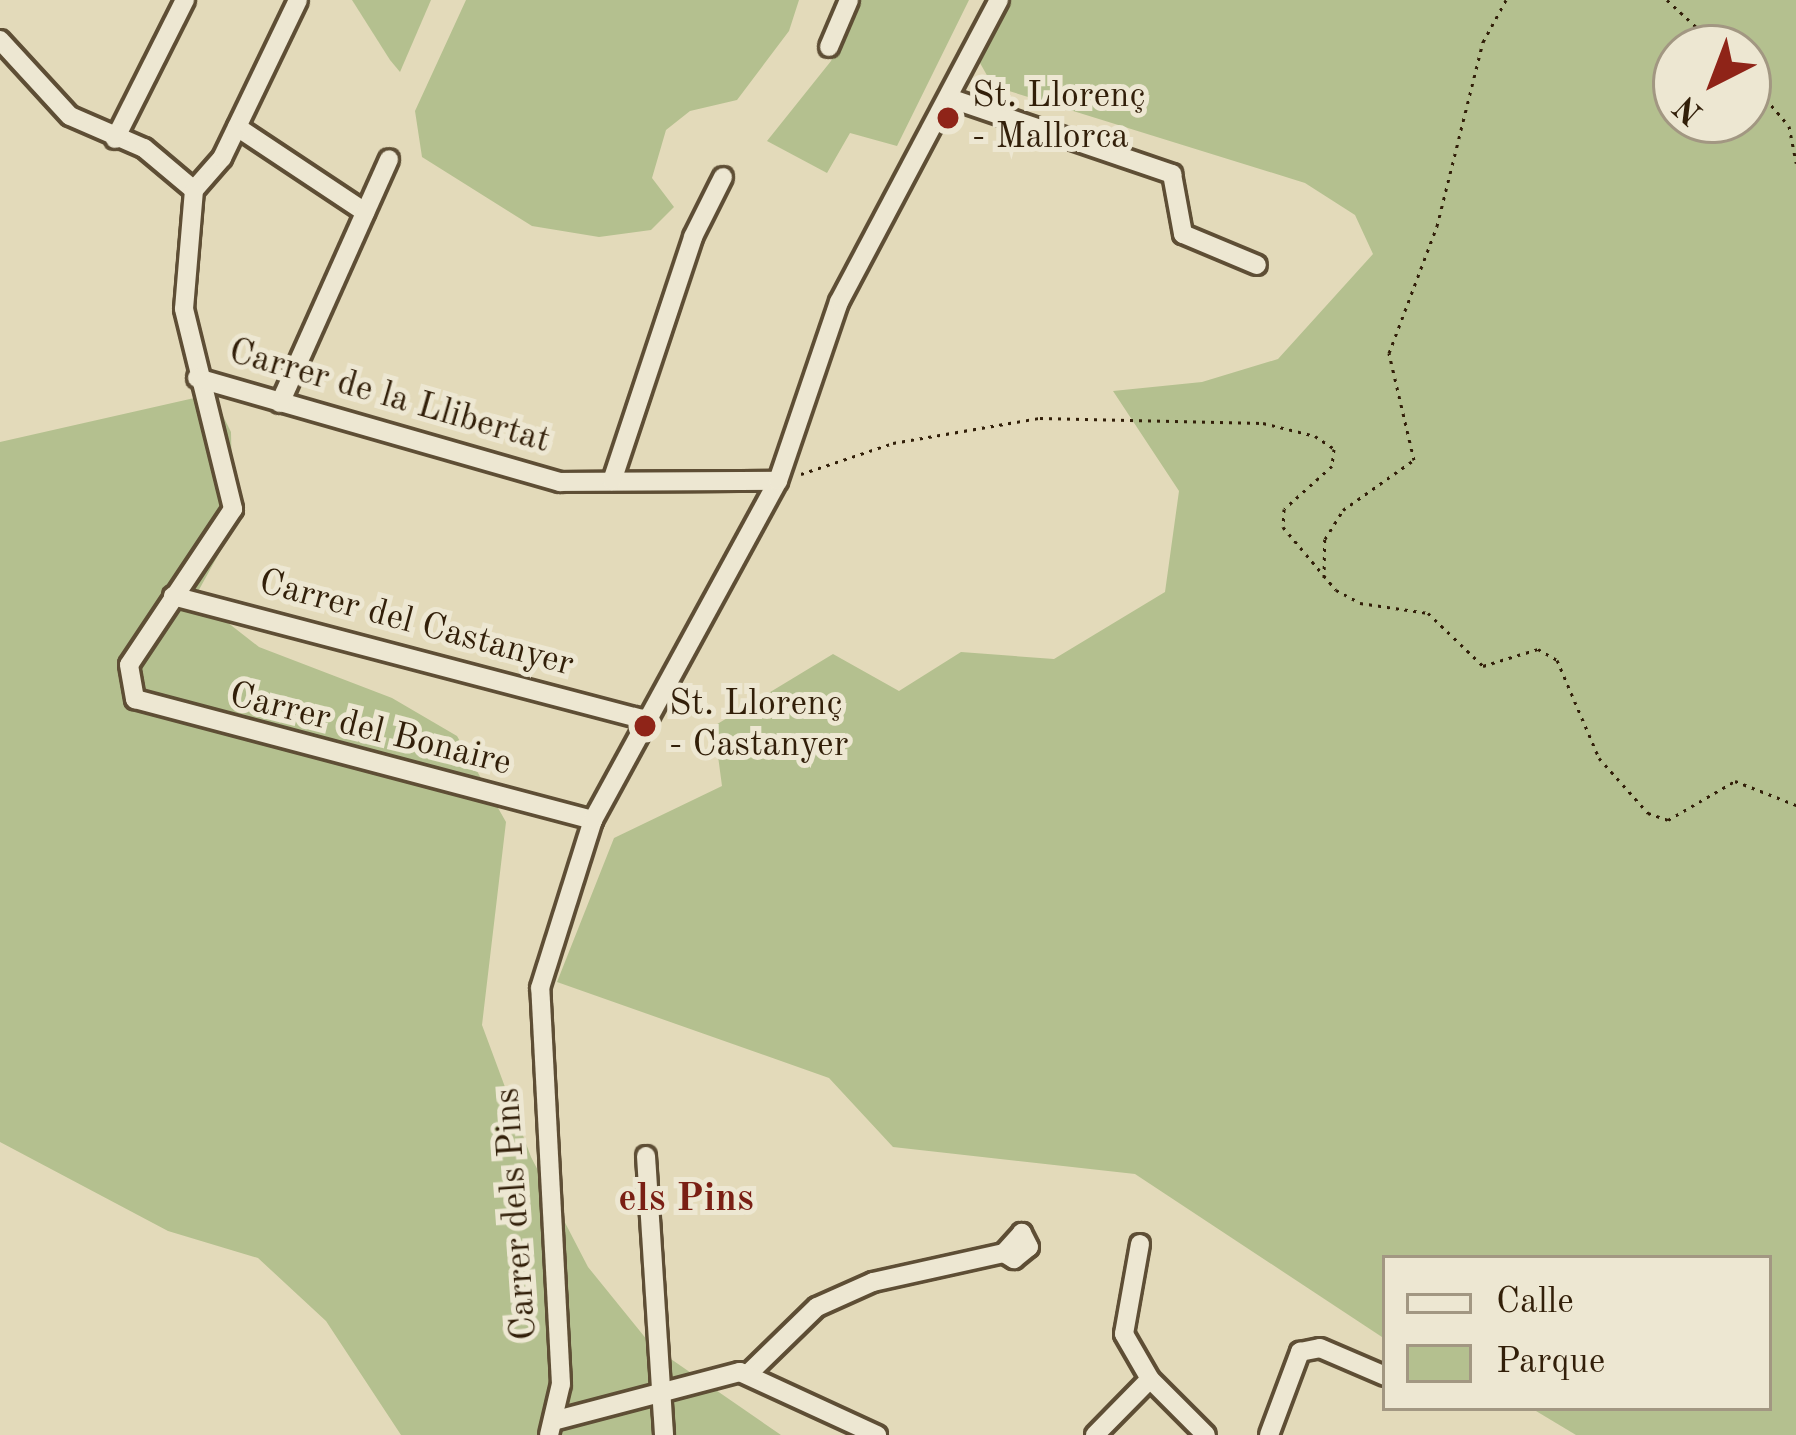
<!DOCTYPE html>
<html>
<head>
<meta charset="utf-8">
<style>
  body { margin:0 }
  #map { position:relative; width:1796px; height:1435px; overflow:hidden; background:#e3daba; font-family:"Old Standard TT",serif }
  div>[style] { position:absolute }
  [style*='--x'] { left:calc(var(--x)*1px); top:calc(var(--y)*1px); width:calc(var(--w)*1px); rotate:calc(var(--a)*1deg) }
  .green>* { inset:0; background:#b4c08f }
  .path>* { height:3px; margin-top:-1.5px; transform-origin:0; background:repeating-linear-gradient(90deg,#321f09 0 3px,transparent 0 9px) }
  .roads { filter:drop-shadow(3px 0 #5e4e35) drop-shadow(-3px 0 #5e4e35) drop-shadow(0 3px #5e4e35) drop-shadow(0 -3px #5e4e35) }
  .minor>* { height:18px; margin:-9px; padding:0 9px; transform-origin:9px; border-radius:9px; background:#ede7d2 }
  .dots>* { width:33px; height:33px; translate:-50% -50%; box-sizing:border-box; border:6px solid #ede7d2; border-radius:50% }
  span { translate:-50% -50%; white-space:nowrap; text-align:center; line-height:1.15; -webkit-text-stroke:10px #ede7d2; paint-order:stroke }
  .poi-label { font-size:36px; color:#321f09 }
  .left { translate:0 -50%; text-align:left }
  .street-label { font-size:36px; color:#321f09 }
  .neighbourhood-label { font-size:39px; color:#7a1f14; font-weight:700 }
  .legend { position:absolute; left:1382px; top:1255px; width:390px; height:156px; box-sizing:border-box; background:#ede7d2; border:3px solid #a29782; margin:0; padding:15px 21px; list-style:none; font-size:36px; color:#321f09 }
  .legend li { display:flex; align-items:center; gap:24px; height:60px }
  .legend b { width:60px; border:3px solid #a29782 }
  .north { position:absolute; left:1652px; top:24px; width:120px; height:120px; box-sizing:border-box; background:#ede7d2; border:3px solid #a29782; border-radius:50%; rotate:222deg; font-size:33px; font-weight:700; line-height:48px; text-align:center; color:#321f09 }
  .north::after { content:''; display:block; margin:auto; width:42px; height:54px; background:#8f2418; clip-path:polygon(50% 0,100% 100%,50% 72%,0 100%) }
</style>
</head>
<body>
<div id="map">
  <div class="green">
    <i style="clip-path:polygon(352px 0,431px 0,400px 72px,390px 60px)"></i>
    <i style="clip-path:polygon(466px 0,799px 0,789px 31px,737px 100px,690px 111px,666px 130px,652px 178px,674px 207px,651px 230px,599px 237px,532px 226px,422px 157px,415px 111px)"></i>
    <i style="clip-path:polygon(857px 0,969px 0,897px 146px,850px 133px,827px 173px,767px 141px,831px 61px)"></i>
    <i style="clip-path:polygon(evenodd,1011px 0,1796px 0,1796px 1435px,1576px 1435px,1531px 1408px,1769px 1408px,1769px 1258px,1385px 1258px,1385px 1339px,1135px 1174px,893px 1147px,829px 1078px,557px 982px,614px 838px,722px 786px,714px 726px,833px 654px,899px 691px,961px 652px,1054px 659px,1165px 592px,1179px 491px,1113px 391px,1202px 382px,1278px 359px,1373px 254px,1355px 215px,1305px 183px,993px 86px,980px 63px,1011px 0,1676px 48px,1748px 48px,1748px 120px,1676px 120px,1676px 48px)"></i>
    <i style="clip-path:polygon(212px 394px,231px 432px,233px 528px,195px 597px,259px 647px,392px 698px,457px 736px,506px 822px,482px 1025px,531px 1157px,588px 1267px,652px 1346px,781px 1435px,401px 1435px,326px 1321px,258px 1258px,168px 1231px,0 1142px,0 442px)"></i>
  </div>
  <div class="path">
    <i style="--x:1667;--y:0;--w:71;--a:42.7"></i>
    <i style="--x:1748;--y:78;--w:63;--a:49.5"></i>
    <i style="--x:1789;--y:126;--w:38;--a:79"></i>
    <i style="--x:801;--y:474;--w:97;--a:-18.6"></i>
    <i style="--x:893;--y:443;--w:149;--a:-9.7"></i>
    <i style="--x:1040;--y:418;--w:223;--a:1.3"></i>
    <i style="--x:1263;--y:423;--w:54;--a:14"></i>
    <i style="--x:1315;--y:436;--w:23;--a:34"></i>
    <i style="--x:1334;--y:449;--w:17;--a:97"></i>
    <i style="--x:1332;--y:466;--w:64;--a:138.1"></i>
    <i style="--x:1284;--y:509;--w:18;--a:93"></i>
    <i style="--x:1283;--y:527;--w:82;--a:49.9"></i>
    <i style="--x:1336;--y:590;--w:27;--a:28"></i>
    <i style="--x:1360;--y:603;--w:69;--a:8.4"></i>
    <i style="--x:1428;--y:613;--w:76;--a:43.9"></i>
    <i style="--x:1483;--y:666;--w:58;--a:-17.2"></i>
    <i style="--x:1538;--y:649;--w:22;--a:30"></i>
    <i style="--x:1557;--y:660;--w:107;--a:66.8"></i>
    <i style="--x:1599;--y:758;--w:74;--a:48.3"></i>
    <i style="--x:1648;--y:813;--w:21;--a:19"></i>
    <i style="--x:1668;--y:820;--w:78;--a:-30.2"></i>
    <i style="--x:1735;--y:781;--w:66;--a:21.5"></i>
    <i style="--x:1324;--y:578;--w:39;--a:-89"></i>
    <i style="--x:1325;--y:539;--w:34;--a:-58"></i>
    <i style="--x:1343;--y:510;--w:87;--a:-35.2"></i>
    <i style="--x:1414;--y:460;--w:110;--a:-103.2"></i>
    <i style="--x:1389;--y:353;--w:136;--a:-69.3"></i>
    <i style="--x:1437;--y:226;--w:190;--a:-76"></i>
    <i style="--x:1483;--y:42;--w:48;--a:-61.3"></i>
  </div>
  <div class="roads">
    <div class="minor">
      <i style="--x:0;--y:40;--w:103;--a:47.4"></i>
      <i style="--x:70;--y:116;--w:81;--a:23.4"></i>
      <i style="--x:144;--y:148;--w:65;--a:40"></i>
      <i style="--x:829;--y:47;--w:51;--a:-66.9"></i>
      <i style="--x:949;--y:98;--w:236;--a:18.8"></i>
      <i style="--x:1172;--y:174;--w:61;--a:79.6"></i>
      <i style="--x:1183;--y:234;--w:80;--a:22.7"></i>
      <i style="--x:237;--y:127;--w:154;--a:33.6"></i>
      <i style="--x:115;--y:139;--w:156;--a:-63.3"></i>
      <i style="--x:194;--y:190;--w:119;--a:94.8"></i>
      <i style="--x:184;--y:309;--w:206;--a:76.2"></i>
      <i style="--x:233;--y:509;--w:187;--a:123.7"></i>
      <i style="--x:129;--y:665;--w:35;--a:80"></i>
      <i style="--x:135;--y:699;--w:474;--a:14.8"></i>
      <i style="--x:194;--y:190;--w:43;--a:-48.8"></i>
      <i style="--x:222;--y:158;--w:175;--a:-64.3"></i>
      <i style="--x:197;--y:378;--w:378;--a:16"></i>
      <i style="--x:560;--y:482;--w:218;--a:-0.3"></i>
      <i style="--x:280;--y:403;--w:267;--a:-65.9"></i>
      <i style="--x:612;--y:481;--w:257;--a:-71.6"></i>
      <i style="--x:693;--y:237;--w:67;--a:-63.4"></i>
      <i style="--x:173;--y:596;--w:486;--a:14.7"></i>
      <i style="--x:646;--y:1156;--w:280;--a:86.3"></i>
      <i style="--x:1140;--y:1244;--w:91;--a:100.1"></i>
      <i style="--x:1124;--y:1334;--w:52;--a:60"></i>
      <i style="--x:1150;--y:1379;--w:79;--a:45"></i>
      <i style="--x:748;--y:1374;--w:96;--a:-44.2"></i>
      <i style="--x:817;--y:1307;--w:61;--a:-24.1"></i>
      <i style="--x:873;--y:1282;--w:134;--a:-12.5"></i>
      <i style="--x:1004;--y:1253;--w:12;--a:31"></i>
      <i style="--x:1014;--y:1259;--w:19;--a:-39"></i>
      <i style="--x:1029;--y:1247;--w:16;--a:-117"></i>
      <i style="--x:1022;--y:1233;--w:27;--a:132"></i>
      <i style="--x:553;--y:1421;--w:193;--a:-14.7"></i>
      <i style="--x:740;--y:1372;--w:151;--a:24.7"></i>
      <i style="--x:549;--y:1435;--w:52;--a:-76.8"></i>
      <i style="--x:561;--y:1384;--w:397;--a:-93"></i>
      <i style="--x:540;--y:988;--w:176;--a:-72.5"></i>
      <i style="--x:593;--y:820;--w:386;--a:-61.4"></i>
      <i style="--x:778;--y:481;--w:189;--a:-71.2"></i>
      <i style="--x:839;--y:302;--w:342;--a:-62.1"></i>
      <i style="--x:1095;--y:1435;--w:78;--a:-45.5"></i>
      <i style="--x:1269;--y:1435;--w:89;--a:-69.5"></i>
      <i style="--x:1300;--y:1352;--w:20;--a:-11"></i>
      <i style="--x:1320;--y:1348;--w:71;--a:23.3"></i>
    </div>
  </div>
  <div class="dots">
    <i style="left:948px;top:118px;background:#8f2418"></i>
    <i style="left:645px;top:726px;background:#8f2418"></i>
  </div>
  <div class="poi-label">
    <span class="left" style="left:972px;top:118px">St. Llorenç<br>- Mallorca</span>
    <span class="left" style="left:669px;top:726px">St. Llorenç<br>- Castanyer</span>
  </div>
  <div class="street-label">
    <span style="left:389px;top:398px;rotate:16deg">Carrer de la Llibertat</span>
    <span style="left:416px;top:625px;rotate:15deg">Carrer del Castanyer</span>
    <span style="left:370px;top:731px;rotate:14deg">Carrer del Bonaire</span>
    <span style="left:518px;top:1214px;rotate:-94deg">Carrer dels Pins</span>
  </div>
  <div class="neighbourhood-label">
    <span style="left:686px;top:1200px">els Pins</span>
  </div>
  <ul class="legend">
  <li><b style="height:15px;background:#ede7d2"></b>Calle</li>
  <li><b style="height:33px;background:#b4c08f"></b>Parque</li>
  </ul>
  <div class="north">N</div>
</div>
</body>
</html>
